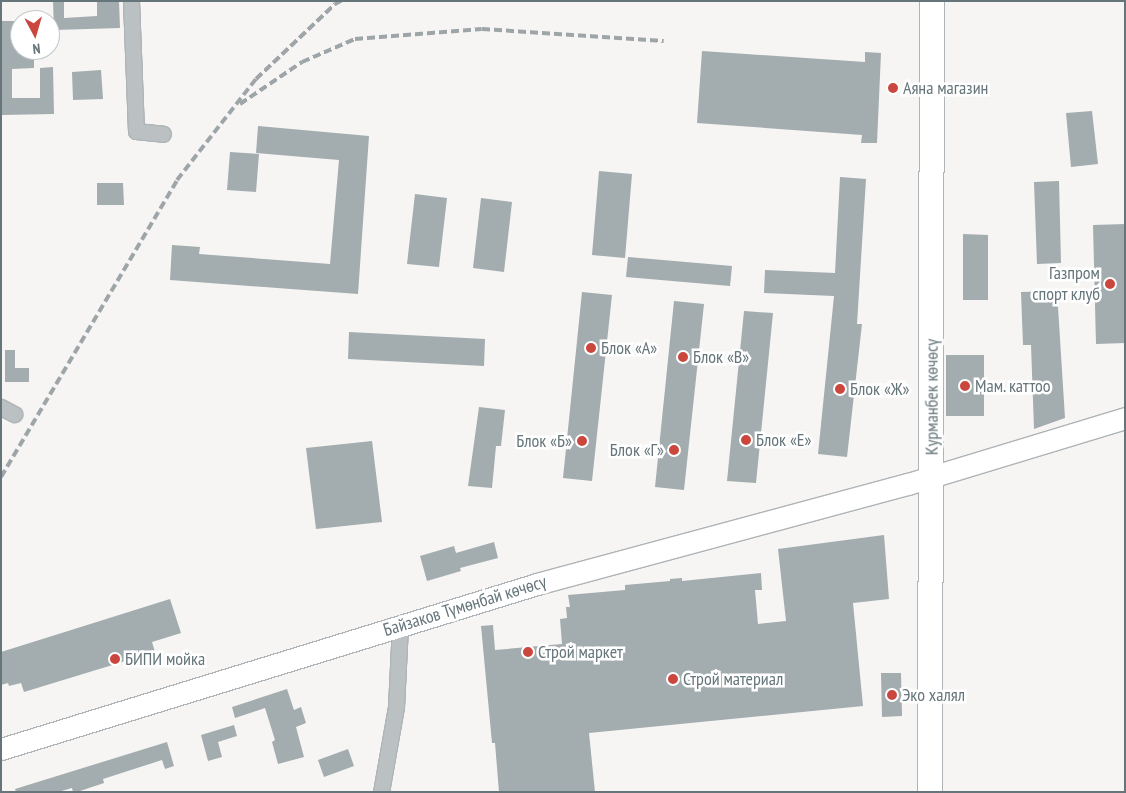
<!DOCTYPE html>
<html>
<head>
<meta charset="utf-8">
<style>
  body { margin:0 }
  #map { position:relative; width:1126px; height:793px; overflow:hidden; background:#f6f5f3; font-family:"PT Sans Narrow",sans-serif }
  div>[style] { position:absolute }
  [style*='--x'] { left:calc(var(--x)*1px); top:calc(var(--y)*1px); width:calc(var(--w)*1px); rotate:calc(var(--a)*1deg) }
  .building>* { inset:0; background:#a3acaf }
  .roads { filter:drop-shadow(1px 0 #aeb4b7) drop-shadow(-1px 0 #aeb4b7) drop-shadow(0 1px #aeb4b7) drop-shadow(0 -1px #aeb4b7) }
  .minor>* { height:15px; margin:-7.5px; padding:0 7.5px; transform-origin:7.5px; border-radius:7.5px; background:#bbc0c2 }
  .secondary>* { height:21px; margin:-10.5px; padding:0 10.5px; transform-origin:10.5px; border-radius:10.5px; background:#fff }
  .primary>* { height:24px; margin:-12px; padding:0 12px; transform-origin:12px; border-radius:12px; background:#fff }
  .rail>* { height:4px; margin-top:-2px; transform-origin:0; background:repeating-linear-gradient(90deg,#9ea5a8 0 8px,transparent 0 12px) }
  .dots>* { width:14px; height:14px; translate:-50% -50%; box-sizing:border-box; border:2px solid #fff; border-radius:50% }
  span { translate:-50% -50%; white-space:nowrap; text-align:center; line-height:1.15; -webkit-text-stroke:5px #fff; paint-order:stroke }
  .poi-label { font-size:18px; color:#65757a }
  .left { translate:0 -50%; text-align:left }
  .right { translate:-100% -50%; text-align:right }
  .street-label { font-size:18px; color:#65757a }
  .frame { position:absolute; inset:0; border:2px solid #65757a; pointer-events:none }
  .north { position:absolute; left:10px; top:10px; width:50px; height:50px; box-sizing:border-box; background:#fff; border:1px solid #c1c8ca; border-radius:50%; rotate:174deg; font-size:14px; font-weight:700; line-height:20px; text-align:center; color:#65757a }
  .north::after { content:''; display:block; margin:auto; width:18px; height:22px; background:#cb463d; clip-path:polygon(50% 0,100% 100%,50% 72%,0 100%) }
</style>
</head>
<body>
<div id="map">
  <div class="building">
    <i style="clip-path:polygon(53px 1px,64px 1px,64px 18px,97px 16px,97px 1px,119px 1px,120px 28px,54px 30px)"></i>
    <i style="clip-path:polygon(1px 21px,17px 21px,18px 54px,34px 53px,34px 68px,12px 69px,12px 98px,40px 98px,40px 68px,53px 67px,54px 114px,2px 115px)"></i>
    <i style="clip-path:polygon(702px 51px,865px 62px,865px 52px,881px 53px,877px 143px,861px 143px,862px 135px,697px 123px)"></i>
    <i style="clip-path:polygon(101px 70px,103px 99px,73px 100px,72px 72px)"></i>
    <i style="clip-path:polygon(1092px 111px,1098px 164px,1071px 167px,1066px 113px)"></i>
    <i style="clip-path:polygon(258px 126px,369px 136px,358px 294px,170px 280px,172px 245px,200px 247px,199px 254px,330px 264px,339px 160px,256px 153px)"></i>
    <i style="clip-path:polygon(230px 152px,259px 154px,256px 192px,227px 190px)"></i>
    <i style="clip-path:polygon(599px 171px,632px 174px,625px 258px,592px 255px)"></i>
    <i style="clip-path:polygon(840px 177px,866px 179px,857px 324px,862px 324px,847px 457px,818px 454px,834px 296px,764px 293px,765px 270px,835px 273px)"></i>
    <i style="clip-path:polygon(1059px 181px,1061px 263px,1037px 264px,1034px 182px)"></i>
    <i style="clip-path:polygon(97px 183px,123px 183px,124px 205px,97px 205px)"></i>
    <i style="clip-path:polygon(415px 194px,447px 198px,439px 267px,407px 264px)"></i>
    <i style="clip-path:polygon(481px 198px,512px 202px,504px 272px,473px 268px)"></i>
    <i style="clip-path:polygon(1125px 224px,1125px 343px,1096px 344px,1093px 225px)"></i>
    <i style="clip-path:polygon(963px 234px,988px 235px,988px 300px,963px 300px)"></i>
    <i style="clip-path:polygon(628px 257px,732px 266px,730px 286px,626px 277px)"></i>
    <i style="clip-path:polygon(1057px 291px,1065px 418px,1034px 429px,1031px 345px,1023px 345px,1021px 292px)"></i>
    <i style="clip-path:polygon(582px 292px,612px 295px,592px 481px,563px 478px)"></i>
    <i style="clip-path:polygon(674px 301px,704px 304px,684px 490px,655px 487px)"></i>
    <i style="clip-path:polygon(744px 311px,773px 313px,756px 483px,727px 481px)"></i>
    <i style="clip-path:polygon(349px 332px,485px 339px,484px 366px,348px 359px)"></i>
    <i style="clip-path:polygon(5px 350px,15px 350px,15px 368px,29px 368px,29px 382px,5px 382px)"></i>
    <i style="clip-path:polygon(946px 355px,984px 355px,984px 416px,946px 416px)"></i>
    <i style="clip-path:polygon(479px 407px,505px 410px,501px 446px,496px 446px,492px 488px,468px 486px)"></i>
    <i style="clip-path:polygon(372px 441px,382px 522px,316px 529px,306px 448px)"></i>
    <i style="clip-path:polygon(884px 535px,889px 599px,853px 603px,863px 706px,589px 733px,595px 792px,499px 792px,495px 743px,492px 743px,481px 626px,493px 625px,495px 650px,562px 644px,560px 619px,567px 618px,566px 607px,570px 607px,568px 595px,625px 590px,625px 585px,670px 581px,670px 579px,682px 578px,682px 581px,761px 573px,762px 590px,755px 590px,758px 624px,786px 621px,778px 549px)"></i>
    <i style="clip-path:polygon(494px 542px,498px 558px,460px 568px,461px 571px,427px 581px,420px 556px,454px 546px,456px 553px)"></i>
    <i style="clip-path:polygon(170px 599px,181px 633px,152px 642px,155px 652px,24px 692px,21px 683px,9px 686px,8px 683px,1px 685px,1px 652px)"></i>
    <i style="clip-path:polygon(881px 673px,901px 673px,902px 716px,882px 717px)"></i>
    <i style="clip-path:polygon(287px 689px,294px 710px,301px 707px,306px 723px,296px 727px,304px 757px,278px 764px,272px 742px,275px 740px,265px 708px,235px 718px,232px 707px)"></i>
    <i style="clip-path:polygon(234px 725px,237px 736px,218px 742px,222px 757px,208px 761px,201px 735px)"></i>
    <i style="clip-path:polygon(167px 742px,174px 766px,165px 769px,162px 760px,103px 779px,104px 783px,77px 792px,73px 792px,72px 788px,58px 792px,16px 792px,15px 789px)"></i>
    <i style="clip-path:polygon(348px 749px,354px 766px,324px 777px,318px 760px)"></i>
  </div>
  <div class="roads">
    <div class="minor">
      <i style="--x:131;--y:1;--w:130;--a:87.8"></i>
      <i style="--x:136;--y:131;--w:27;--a:6"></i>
      <i style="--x:1;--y:407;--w:15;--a:28"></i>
      <i style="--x:381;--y:792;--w:86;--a:-80"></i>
      <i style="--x:396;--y:707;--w:82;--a:-87.2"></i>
    </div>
    <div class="secondary">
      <i style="--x:1;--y:749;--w:561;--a:-17.11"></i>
      <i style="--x:537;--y:584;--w:384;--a:-15.1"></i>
      <i style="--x:908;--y:484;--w:227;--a:-16.9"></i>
    </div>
    <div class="primary">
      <i style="--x:930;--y:792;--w:791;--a:-89.86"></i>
    </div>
  </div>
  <div class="rail">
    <i style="--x:240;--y:104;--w:75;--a:-34.1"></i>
    <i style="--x:302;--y:62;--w:58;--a:-23.5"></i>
    <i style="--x:355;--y:39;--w:127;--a:-4.5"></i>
    <i style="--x:482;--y:29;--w:182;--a:3.8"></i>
    <i style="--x:1;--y:477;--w:345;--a:-59.3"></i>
    <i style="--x:177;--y:180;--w:128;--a:-52"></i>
    <i style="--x:256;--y:79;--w:109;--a:-43.5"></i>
    <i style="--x:335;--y:4;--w:7;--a:-27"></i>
  </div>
  <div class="dots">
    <i style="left:893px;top:88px;background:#cb463d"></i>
    <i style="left:1110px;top:284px;background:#cb463d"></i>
    <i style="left:591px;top:348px;background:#cb463d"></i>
    <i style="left:683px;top:357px;background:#cb463d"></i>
    <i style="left:965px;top:386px;background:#cb463d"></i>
    <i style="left:840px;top:389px;background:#cb463d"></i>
    <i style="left:746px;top:440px;background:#cb463d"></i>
    <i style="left:582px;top:441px;background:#cb463d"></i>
    <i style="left:674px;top:450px;background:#cb463d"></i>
    <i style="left:528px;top:652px;background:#cb463d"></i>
    <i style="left:115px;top:659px;background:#cb463d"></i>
    <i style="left:673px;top:679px;background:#cb463d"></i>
    <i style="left:892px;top:695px;background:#cb463d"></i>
  </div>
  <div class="poi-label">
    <span class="left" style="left:903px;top:88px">Аяна магазин</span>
    <span class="right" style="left:1100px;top:284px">Газпром<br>спорт клуб</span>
    <span class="left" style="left:601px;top:348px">Блок «А»</span>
    <span class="left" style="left:693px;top:357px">Блок «В»</span>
    <span class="left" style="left:975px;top:386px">Мам. каттоо</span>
    <span class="left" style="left:850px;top:389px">Блок «Ж»</span>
    <span class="left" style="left:756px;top:440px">Блок «Е»</span>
    <span class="right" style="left:572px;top:441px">Блок «Б»</span>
    <span class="right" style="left:664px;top:450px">Блок «Г»</span>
    <span class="left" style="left:538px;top:652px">Строй маркет</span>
    <span class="left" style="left:125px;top:659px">БИПИ мойка</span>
    <span class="left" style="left:683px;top:679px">Строй материал</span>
    <span class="left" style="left:902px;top:695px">Эко халял</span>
  </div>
  <div class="street-label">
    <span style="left:932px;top:397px;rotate:-90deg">Курманбек көчөсү</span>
    <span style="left:465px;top:606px;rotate:-17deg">Байзаков Түмөнбай көчөсү</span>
  </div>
  <div class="frame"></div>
  <div class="north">N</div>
</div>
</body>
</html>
